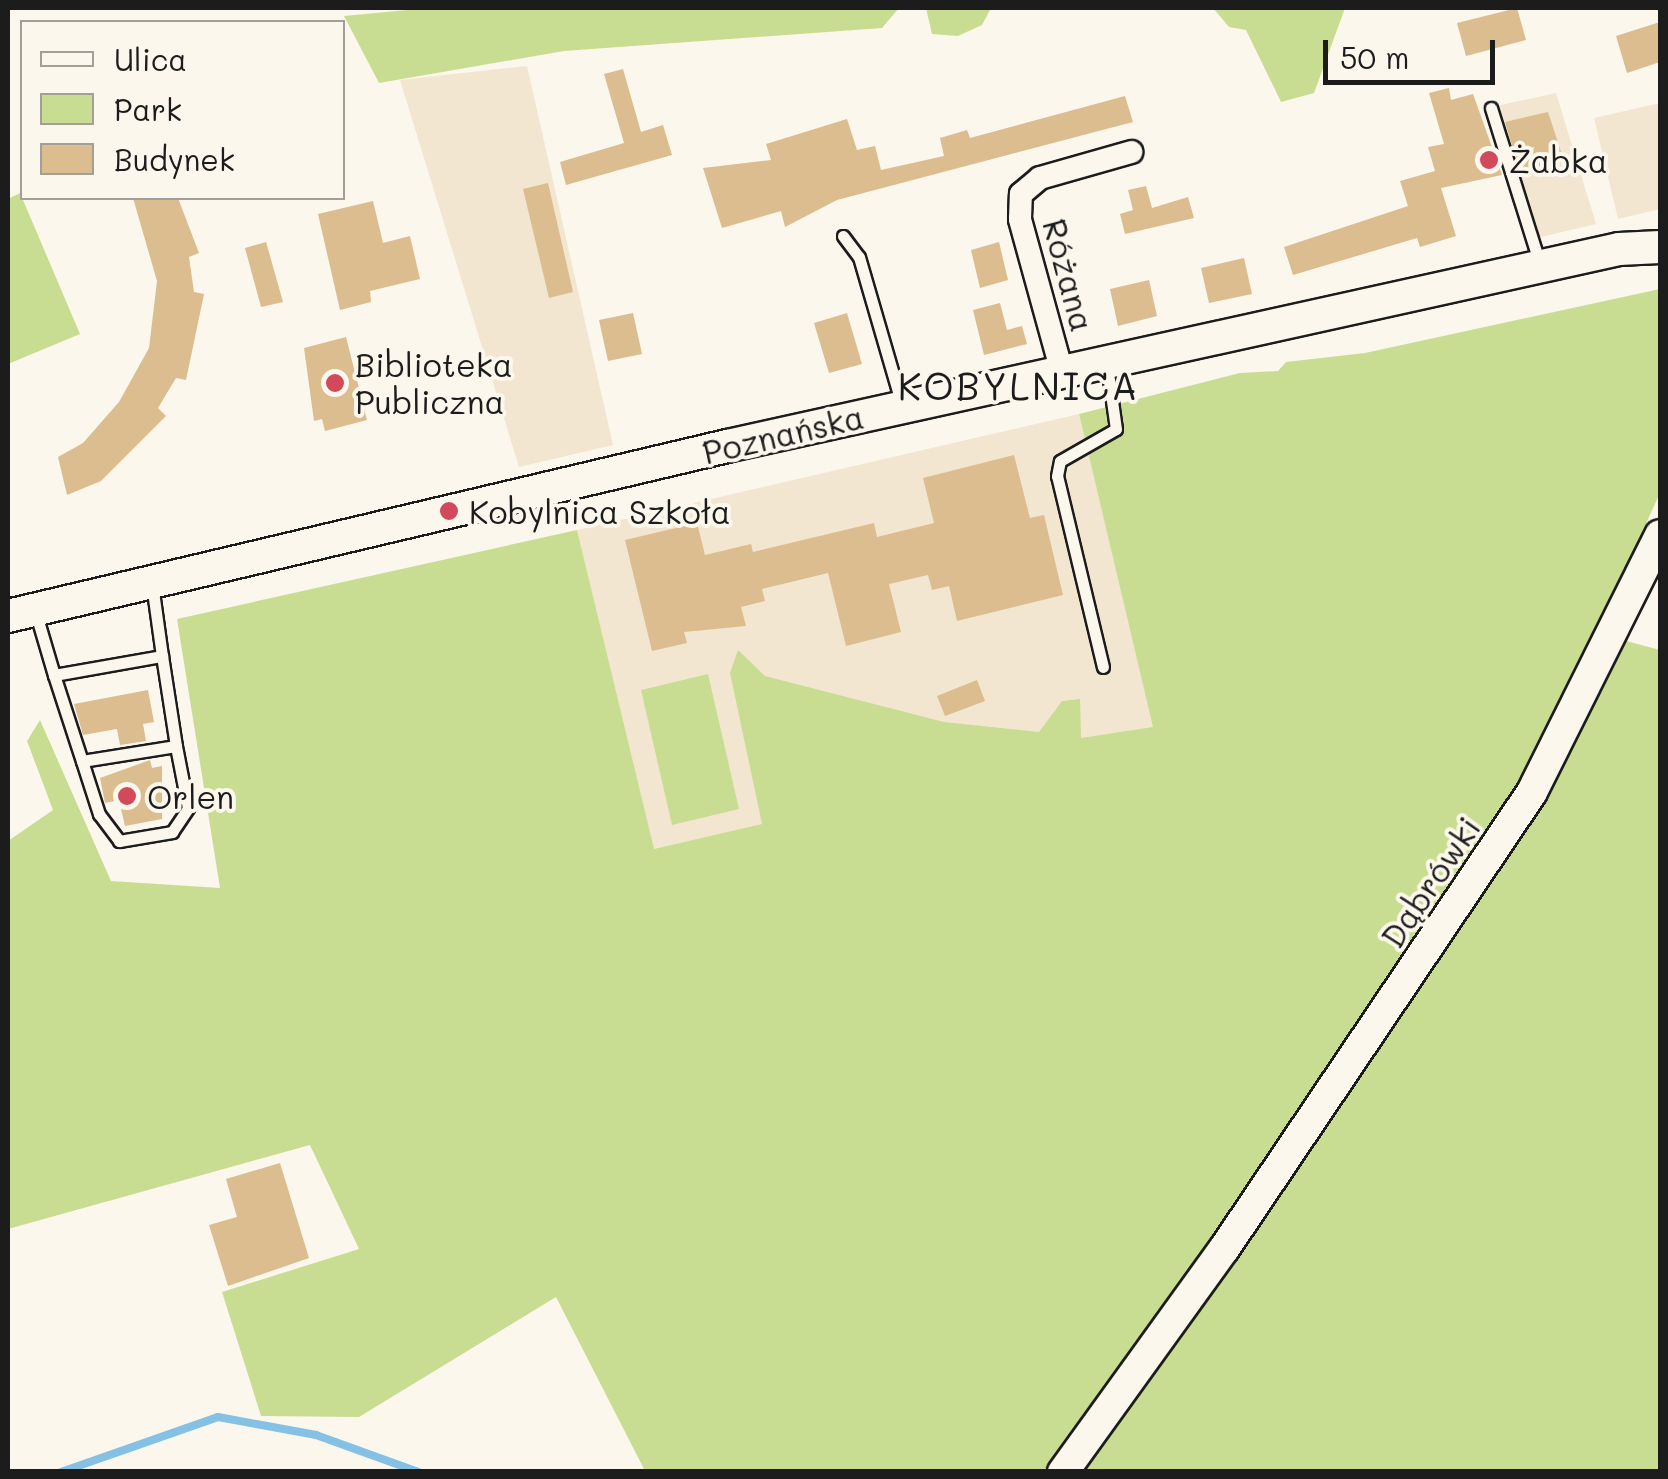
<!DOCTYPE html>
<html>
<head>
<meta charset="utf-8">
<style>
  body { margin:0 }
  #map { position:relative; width:1668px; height:1479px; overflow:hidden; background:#fbf7ec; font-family:Mali,sans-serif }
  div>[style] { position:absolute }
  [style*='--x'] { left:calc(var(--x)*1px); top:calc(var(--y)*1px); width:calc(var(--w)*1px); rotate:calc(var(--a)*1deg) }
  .built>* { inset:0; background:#f2e6d0 }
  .green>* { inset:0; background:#c9dd92 }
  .stream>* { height:8px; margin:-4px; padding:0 4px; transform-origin:4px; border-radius:4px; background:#85c1e5 }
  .building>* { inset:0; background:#dcbd8f }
  .roads { filter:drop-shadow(2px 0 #1c1c1c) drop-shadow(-2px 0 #1c1c1c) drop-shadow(0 2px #1c1c1c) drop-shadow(0 -2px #1c1c1c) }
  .service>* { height:11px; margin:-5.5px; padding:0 5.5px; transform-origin:5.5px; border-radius:5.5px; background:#fbf7ec }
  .minor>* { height:22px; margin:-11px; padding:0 11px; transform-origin:11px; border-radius:11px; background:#fbf7ec }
  .tertiary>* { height:30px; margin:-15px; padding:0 15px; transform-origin:15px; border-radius:15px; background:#fbf7ec }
  .secondary>* { height:32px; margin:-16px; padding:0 16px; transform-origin:16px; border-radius:16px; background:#fbf7ec }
  .dots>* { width:28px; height:28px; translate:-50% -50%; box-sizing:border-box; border:5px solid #fbf7ec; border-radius:50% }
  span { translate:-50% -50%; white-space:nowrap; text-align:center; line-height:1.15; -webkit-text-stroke:8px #fbf7ec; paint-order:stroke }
  .poi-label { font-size:32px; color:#1c1c1c }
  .left { translate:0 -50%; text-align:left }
  .street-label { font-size:32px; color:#1c1c1c }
  .quarter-label { font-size:38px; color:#1c1c1c; letter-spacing:2.5px }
  .frame { position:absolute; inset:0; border:10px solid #1c1c1c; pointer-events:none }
  .legend { position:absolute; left:20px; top:20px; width:325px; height:180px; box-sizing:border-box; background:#fbf7ec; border:2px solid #a29f99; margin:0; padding:12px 18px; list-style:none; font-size:30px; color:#1c1c1c }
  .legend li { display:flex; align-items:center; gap:20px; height:50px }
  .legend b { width:50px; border:2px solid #a29f99 }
  .scale { position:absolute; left:1323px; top:40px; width:172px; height:45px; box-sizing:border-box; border:5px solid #1c1c1c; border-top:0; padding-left:12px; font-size:30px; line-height:35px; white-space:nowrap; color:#1c1c1c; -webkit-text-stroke:8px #fbf7ec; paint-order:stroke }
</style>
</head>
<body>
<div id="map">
  <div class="built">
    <i style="clip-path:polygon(527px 66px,613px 445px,519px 467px,400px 80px)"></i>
    <i style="clip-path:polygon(1556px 93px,1596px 224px,1537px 238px,1496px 106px)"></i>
    <i style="clip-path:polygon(1660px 103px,1660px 209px,1618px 219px,1594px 118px)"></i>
    <i style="clip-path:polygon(1079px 414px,1155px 733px,653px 850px,577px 530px)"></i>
  </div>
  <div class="green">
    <i style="clip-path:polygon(428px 8px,899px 8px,882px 28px,564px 51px,379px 83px,344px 16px)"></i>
    <i style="clip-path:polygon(926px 8px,991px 8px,982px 25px,958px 36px,932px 34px)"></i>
    <i style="clip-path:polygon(1213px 8px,1345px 8px,1314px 93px,1281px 102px,1246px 30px,1229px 27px)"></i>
    <i style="clip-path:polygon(20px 193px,80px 334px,8px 364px,8px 199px)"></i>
    <i style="clip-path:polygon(1660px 289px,1660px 493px,1596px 633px,1660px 650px,1660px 1471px,645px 1471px,556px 1297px,359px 1417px,261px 1416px,222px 1292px,359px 1249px,310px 1145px,8px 1229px,8px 841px,53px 810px,27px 741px,40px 720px,111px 881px,220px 888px,177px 619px,577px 530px,654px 849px,762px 824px,730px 673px,738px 650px,765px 676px,944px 722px,1039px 732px,1062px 701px,1080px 699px,1081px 738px,1153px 727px,1079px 414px,1240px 373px,1278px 371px,1286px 362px,1365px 353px)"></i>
    <i style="clip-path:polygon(708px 674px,739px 809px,672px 825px,641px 690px)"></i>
  </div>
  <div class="stream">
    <i style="--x:61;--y:1472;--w:166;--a:-19.3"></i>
    <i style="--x:218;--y:1417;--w:100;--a:10.4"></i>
    <i style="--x:316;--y:1435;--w:109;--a:19.9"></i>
  </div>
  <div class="building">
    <i style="clip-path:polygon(1517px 8px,1526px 40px,1466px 56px,1457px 23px)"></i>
    <i style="clip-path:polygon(1660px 22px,1660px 62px,1627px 73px,1616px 36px)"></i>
    <i style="clip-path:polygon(623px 69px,641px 132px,663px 125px,672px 155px,566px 185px,560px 162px,624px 143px,604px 74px)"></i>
    <i style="clip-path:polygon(1449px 88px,1451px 100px,1473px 94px,1502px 175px,1441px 188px,1456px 236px,1420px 247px,1417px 238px,1293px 275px,1284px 247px,1408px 206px,1400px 181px,1435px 171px,1428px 147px,1444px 144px,1429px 93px)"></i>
    <i style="clip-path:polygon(1125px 96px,1133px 122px,837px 200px,785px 227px,781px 211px,722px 228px,703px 168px,771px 160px,766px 144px,847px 119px,857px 150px,875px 146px,881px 170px,944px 156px,940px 138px,967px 130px,970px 138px)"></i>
    <i style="clip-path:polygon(1548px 112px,1564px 161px,1520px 171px,1505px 122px)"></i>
    <i style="clip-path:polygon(548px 183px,573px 292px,549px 298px,523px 189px)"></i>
    <i style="clip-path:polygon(1146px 186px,1152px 208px,1188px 197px,1194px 218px,1125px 234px,1120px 214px,1133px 210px,1128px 190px)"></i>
    <i style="clip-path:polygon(133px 198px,178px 198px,199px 253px,189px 257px,194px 292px,204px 294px,186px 380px,176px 378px,158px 408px,166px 416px,101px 481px,67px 495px,58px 457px,83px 443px,119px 402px,149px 348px,157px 281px)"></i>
    <i style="clip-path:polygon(373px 201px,383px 243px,410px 236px,420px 279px,370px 291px,371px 302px,340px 310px,318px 214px)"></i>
    <i style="clip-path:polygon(266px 242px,283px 302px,261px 307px,245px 248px)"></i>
    <i style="clip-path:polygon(999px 242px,1008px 280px,980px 288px,971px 250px)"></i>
    <i style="clip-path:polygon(1244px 258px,1252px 294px,1209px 303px,1201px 268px)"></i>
    <i style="clip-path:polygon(1149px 280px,1157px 316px,1118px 326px,1110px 289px)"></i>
    <i style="clip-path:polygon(1000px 303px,1007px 330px,1022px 326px,1027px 344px,984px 355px,973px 310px)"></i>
    <i style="clip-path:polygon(633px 313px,642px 354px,608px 361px,599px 320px)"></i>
    <i style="clip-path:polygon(847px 313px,862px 364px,829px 373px,814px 323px)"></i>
    <i style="clip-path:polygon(346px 337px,367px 420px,325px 431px,322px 419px,314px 421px,304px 348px)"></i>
    <i style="clip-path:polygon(1014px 455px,1030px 518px,1044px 515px,1063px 595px,957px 621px,949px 586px,932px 590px,928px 575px,889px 584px,901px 632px,846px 646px,828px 573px,762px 589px,765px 601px,741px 607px,746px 626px,684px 632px,687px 643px,652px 651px,625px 540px,697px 523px,705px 555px,751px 544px,753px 552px,874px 523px,877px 537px,934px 523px,923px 478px)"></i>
    <i style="clip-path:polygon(977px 680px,985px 701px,945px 716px,937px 696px)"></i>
    <i style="clip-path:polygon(148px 690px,154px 722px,143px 724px,146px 741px,120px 745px,117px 729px,83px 735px,74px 704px)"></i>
    <i style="clip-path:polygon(150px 760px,152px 768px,162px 766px,162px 819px,125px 826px,119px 800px,105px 803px,100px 778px)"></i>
    <i style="clip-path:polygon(280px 1163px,309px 1258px,228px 1286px,209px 1225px,237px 1217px,226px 1179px)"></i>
  </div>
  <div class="roads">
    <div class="service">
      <i style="--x:1491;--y:108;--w:160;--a:72.6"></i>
      <i style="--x:843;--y:236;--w:26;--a:53"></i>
      <i style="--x:859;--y:257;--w:154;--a:73.8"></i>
      <i style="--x:36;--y:614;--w:64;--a:73.6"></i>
      <i style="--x:54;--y:675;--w:110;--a:-10"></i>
      <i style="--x:162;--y:656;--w:73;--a:-97.9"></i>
      <i style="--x:1103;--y:667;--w:196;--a:-103.5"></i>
      <i style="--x:1057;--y:476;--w:15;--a:-79"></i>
      <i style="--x:1060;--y:461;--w:64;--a:-29.7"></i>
      <i style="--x:1116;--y:429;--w:64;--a:-98.1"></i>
      <i style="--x:54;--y:675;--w:90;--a:72"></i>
      <i style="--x:82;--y:761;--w:95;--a:-9.1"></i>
      <i style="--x:176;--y:746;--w:91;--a:-98.8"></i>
      <i style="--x:82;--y:761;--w:56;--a:72.2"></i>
      <i style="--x:99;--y:814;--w:34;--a:53"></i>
      <i style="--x:119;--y:841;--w:54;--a:-9.6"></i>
      <i style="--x:172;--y:832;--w:29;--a:-56"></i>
      <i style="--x:188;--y:808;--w:63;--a:-101"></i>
    </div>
    <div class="minor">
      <i style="--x:1062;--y:372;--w:159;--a:-105.4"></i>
      <i style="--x:1020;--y:219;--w:25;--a:-88"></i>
      <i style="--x:1021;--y:194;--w:25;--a:-40"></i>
      <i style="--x:1040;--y:178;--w:95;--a:-15.9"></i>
    </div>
    <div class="tertiary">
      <i style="--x:1063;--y:1472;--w:275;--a:-54.2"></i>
      <i style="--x:1224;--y:1249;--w:551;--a:-56.02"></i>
      <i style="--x:1532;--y:792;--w:287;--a:-63.5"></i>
    </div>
    <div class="secondary">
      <i style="--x:8;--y:616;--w:739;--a:-13.3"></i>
      <i style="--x:727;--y:446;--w:913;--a:-12.45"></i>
      <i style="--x:1619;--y:249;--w:41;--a:-2.8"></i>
    </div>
  </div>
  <div class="dots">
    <i style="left:1489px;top:160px;background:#d1495b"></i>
    <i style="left:335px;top:383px;background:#d1495b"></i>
    <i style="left:449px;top:511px;background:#d1495b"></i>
    <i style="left:127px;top:796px;background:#d1495b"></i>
  </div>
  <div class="poi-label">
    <span class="left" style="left:1509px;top:160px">Żabka</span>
    <span class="left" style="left:355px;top:383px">Biblioteka<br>Publiczna</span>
    <span class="left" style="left:469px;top:511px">Kobylnica Szkoła</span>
    <span class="left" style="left:147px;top:796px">Orlen</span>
  </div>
  <div class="street-label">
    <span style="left:1069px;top:275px;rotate:75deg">Różana</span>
    <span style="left:783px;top:434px;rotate:-13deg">Poznańska</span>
    <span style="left:1430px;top:882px;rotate:-56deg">Dąbrówki</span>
  </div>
  <div class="quarter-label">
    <span style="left:1019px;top:386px">KOBYLNICA</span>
  </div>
  <div class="frame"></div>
  <ul class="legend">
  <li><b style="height:12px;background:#fbf7ec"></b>Ulica</li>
  <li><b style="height:28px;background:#c9dd92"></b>Park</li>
  <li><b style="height:28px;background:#dcbd8f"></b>Budynek</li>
  </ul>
  <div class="scale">50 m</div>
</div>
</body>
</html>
